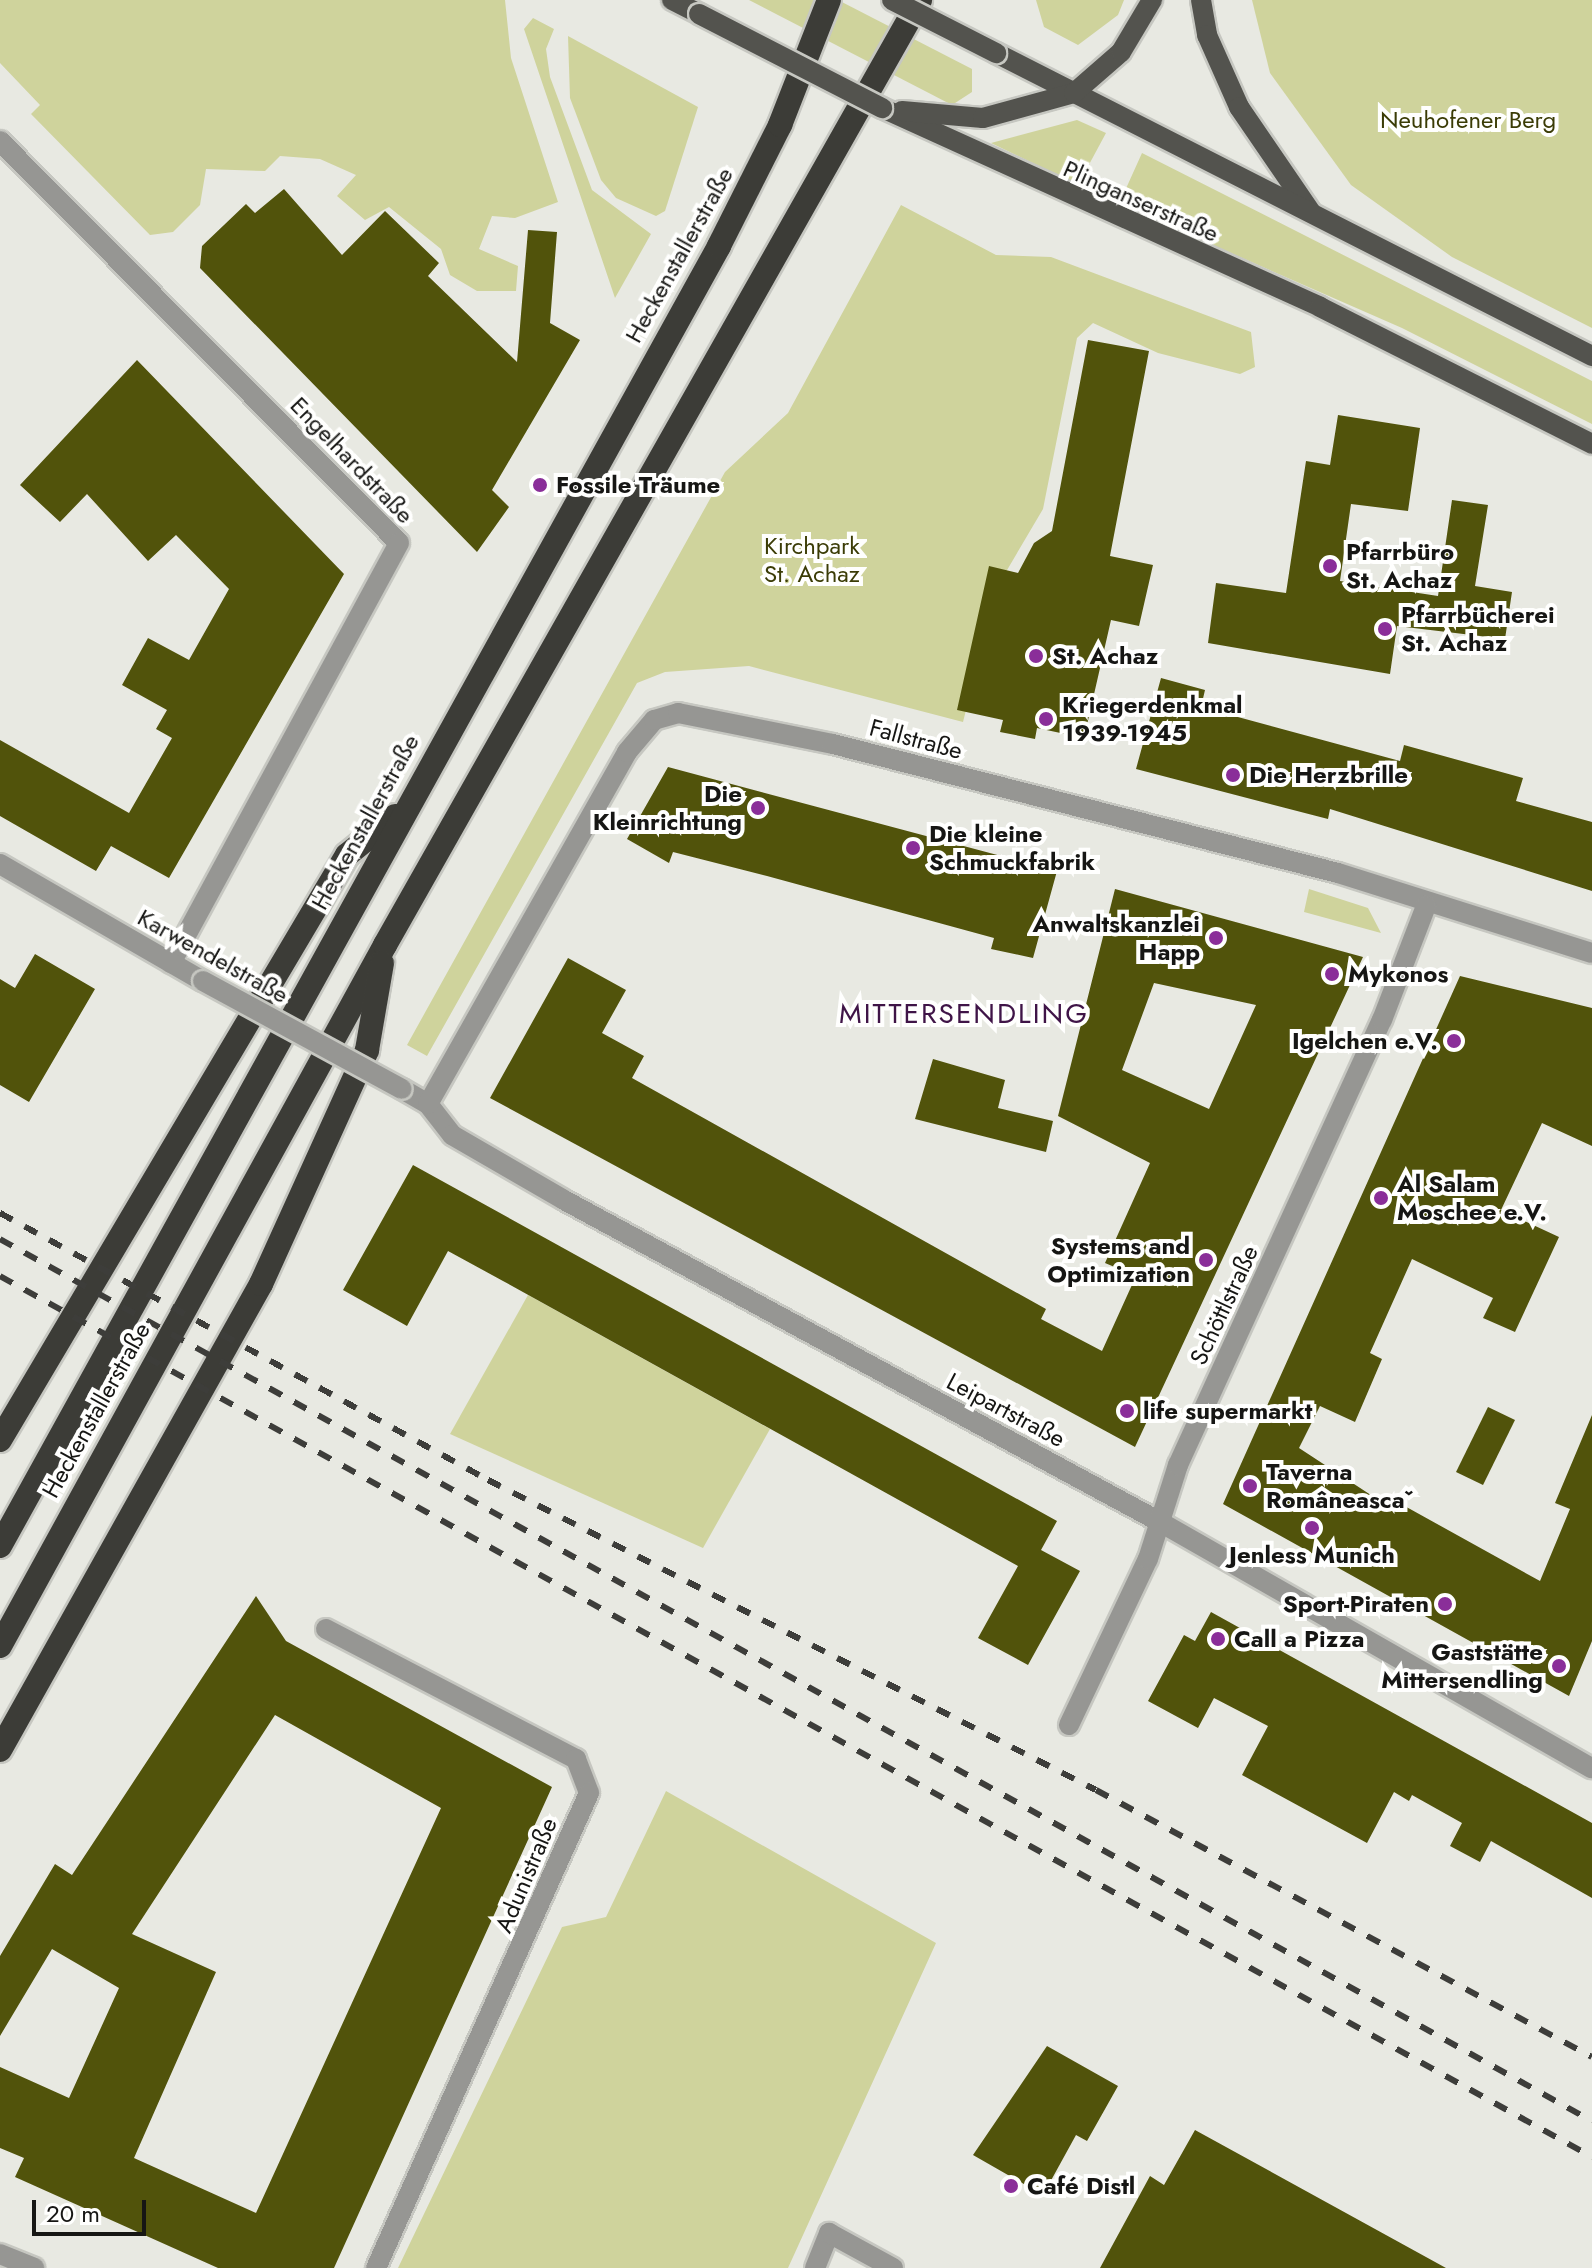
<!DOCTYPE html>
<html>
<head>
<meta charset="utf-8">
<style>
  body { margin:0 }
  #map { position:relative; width:1592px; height:2268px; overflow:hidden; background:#e8e9e2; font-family:Jost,sans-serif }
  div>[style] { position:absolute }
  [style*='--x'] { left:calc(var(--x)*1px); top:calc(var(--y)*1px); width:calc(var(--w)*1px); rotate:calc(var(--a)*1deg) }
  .green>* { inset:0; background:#cfd39c }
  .building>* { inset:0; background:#51530b }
  .roads { filter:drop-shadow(2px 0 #c6c7c1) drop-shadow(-2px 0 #c6c7c1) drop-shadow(0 2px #c6c7c1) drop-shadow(0 -2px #c6c7c1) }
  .minor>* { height:20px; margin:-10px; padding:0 10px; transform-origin:10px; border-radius:10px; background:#969693 }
  .major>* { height:20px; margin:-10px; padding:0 10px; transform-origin:10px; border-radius:10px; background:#53534e }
  .highway>* { height:24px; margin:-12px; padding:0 12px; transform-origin:12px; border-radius:12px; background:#3c3c37 }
  .rail>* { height:6px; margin-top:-3px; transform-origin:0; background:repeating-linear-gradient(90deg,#3d3d3a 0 14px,transparent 0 28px) }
  .bridges { filter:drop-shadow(2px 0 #c6c7c1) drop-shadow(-2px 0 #c6c7c1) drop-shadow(0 2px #c6c7c1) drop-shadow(0 -2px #c6c7c1) }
  .minor-bridge>* { height:20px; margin:-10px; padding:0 10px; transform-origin:10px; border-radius:10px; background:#969693 }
  .major-bridge>* { height:20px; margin:-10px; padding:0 10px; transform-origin:10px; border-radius:10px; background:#53534e }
  .dots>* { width:22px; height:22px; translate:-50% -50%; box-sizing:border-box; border:4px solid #fffffe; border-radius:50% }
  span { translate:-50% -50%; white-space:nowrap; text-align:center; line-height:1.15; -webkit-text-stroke:8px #fffffe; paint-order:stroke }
  .park-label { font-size:24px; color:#3b3c06 }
  .street-label { font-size:24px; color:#161614 }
  .poi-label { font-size:24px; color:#161614; font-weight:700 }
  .left { translate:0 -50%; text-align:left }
  .right { translate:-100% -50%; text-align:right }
  .quarter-label { font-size:28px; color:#3f1447; letter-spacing:2px }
  .scale { position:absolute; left:32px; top:2200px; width:114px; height:36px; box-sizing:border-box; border:4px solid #161614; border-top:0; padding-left:10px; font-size:24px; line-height:28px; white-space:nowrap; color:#161614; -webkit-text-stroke:6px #fffffe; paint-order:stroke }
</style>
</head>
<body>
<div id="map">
  <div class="green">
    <i style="clip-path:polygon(0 0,505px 0,511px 58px,558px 202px,515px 218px,492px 216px,479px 249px,518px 266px,516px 291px,477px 291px,450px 275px,441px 249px,389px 207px,365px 220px,337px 196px,356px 175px,320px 159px,280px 156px,265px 171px,206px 169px,200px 205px,173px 232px,150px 235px,31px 114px,40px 105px,0 63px)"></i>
    <i style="clip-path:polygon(749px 0,838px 0,972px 69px,972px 92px,952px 105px)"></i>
    <i style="clip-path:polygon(1036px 0,1124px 0,1118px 15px,1078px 45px,1044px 27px)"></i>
    <i style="clip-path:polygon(1252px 0,1592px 0,1592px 328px,1452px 257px,1351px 185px,1270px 73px)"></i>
    <i style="clip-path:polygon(533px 18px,554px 29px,546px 49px,550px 77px,592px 190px,651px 234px,615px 298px,524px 29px)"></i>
    <i style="clip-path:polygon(568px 36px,698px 107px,665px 211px,656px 216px,616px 198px,601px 180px,570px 98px)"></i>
    <i style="clip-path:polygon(1077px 120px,1106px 133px,1078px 185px,991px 143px)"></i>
    <i style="clip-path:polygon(1142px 153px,1592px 381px,1592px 424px,1402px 328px,1119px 204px)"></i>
    <i style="clip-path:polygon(901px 205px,996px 255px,1051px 257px,1251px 332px,1255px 367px,1240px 374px,1158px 353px,1093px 323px,1077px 338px,1043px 509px,997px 587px,963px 722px,749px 666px,665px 672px,637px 683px,427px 1056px,407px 1045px,725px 472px,788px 413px)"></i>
    <i style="clip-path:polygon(1309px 889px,1368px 908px,1381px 933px,1304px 912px)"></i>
    <i style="clip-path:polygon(528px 1295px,770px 1429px,703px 1548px,450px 1434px)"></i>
    <i style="clip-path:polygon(666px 1791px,936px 1943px,788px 2268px,398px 2268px,562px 1927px,606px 1917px)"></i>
  </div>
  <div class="building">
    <i style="clip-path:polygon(284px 189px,342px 255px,385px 211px,439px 263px,428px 276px,517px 362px,528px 230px,557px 232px,550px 323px,580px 340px,492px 490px,509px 507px,477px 552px,200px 268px,202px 246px,246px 204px,255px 213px)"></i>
    <i style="clip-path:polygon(1088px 340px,1149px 351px,1110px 556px,1153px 565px,1139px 626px,1111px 620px,1084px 738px,1037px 728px,1035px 739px,1000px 732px,1003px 720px,957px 710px,989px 566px,1018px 573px,1034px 543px,1052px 531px)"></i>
    <i style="clip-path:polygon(137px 360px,344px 574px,169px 878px,111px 846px,96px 871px,0 816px,0 740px,129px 813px,172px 738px,156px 729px,167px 710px,122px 685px,148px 638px,189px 660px,229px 589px,176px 535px,148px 561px,87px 494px,60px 522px,20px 485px)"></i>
    <i style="clip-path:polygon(1338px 415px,1420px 428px,1408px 511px,1351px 504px,1340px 581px,1438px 596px,1452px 500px,1488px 505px,1475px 586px,1512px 592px,1505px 639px,1397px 626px,1390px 674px,1208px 643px,1216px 583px,1286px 593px,1306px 461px,1330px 465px)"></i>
    <i style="clip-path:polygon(1161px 678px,1205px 690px,1201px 707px,1400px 761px,1404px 745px,1523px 778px,1516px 801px,1592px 822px,1592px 891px,1330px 809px,1328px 819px,1136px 769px)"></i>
    <i style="clip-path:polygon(668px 767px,1057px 871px,1033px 958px,991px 949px,994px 938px,767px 876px,673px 852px,669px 863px,627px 839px)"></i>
    <i style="clip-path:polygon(evenodd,1115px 889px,1363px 957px,1135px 1447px,490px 1098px,568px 958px,626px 990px,602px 1033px,644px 1056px,632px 1078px,1046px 1309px,1041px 1319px,1102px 1351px,1136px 1276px,1105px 1263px,1150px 1163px,1058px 1116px,1115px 889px,1154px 983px,1256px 1005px,1209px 1109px,1122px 1070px,1154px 983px)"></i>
    <i style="clip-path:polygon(35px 954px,95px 989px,29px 1102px,0 1085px,0 979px,15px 988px)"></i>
    <i style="clip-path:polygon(1460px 976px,1592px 1008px,1592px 1146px,1542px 1123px,1501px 1210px,1559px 1237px,1515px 1332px,1483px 1318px,1493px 1298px,1412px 1259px,1370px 1353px,1382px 1359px,1355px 1422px,1320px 1406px,1299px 1448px,1380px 1501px,1383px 1494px,1540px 1581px,1570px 1509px,1555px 1503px,1592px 1415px,1592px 1641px,1569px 1696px,1223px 1504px)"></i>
    <i style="clip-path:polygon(933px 1059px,1005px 1080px,998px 1108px,1053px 1121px,1046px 1152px,915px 1119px)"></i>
    <i style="clip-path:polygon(413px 1165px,1057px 1521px,1041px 1550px,1080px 1571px,1028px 1665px,978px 1638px,1018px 1566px,503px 1281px,448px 1251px,407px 1326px,343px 1290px)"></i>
    <i style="clip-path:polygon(1488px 1407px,1515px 1420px,1483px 1485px,1456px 1472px)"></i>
    <i style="clip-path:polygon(evenodd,256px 1596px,286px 1641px,552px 1787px,334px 2268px,218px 2268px,15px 2177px,24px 2158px,0 2148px,0 2067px,69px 2098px,119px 1988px,52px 1949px,0 2036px,0 1956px,55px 1864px,72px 1875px,256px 1596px,275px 1715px,441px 1808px,256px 2213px,134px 2158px,216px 1972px,132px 1934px,275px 1715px)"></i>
    <i style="clip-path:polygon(1211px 1612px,1592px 1823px,1592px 1898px,1491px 1841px,1480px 1862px,1450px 1846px,1462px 1823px,1412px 1795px,1409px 1801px,1394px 1792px,1367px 1843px,1242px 1775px,1268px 1726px,1214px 1698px,1198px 1728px,1148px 1701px,1184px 1635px,1195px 1641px)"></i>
    <i style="clip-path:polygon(1047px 2046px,1118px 2086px,1087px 2141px,1076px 2135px,1043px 2195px,973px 2155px)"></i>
    <i style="clip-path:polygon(1195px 2130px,1446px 2268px,1100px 2268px,1150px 2176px,1164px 2185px)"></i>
  </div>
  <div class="roads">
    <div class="minor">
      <i style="--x:0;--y:141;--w:566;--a:45.21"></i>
      <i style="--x:399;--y:543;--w:478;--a:118.5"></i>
      <i style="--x:0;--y:864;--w:234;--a:30"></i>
      <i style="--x:402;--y:1089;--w:30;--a:30"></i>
      <i style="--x:428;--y:1104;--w:39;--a:52"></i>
      <i style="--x:452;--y:1135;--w:129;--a:30.1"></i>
      <i style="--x:564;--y:1200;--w:677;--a:28.38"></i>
      <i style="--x:1160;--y:1522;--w:497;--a:29.7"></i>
      <i style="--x:428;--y:1104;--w:404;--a:-60.5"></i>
      <i style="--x:627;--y:752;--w:42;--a:-49.8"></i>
      <i style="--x:654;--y:720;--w:25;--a:-16"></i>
      <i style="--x:678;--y:713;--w:158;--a:11.3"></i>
      <i style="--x:833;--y:744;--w:521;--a:14.33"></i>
      <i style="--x:1338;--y:873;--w:266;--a:17.5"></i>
      <i style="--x:326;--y:1629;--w:282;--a:27.5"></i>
      <i style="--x:576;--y:1759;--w:36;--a:69"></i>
      <i style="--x:589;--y:1793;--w:521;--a:114.15"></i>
      <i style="--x:1069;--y:1725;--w:184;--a:-64.6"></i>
      <i style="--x:1148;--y:1559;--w:99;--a:-72.3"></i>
      <i style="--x:1178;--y:1465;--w:490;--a:-65.4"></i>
      <i style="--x:1382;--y:1020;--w:122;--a:-68.9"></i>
      <i style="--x:0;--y:2254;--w:37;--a:22"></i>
      <i style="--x:815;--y:2268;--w:38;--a:-68"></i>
      <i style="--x:829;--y:2233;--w:73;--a:28.7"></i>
    </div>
    <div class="major">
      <i style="--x:672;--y:0;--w:30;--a:27"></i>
      <i style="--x:1201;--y:0;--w:36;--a:80"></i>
      <i style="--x:1207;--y:35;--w:79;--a:66"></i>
      <i style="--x:1239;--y:107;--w:127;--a:55.6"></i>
      <i style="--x:996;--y:53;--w:669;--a:26.95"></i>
      <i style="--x:882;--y:108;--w:481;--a:24.4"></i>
      <i style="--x:1320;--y:307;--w:305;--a:26.7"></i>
      <i style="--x:902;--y:111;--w:81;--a:4.9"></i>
      <i style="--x:983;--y:118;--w:94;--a:-15.4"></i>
      <i style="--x:1074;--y:93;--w:62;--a:-41.1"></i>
      <i style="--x:1121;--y:52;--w:61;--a:-59.2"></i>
    </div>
    <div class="highway">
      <i style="--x:0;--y:1440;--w:680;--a:-59.33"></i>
      <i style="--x:347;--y:855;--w:62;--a:-39.1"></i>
      <i style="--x:0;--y:1546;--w:1486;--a:-61.05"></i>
      <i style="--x:719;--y:246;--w:136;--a:-63.2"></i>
      <i style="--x:780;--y:125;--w:134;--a:-68.6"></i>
      <i style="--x:0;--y:1646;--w:800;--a:-61.22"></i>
      <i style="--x:385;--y:945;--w:1086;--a:-60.48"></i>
      <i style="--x:0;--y:1750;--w:534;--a:-60.75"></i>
      <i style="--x:261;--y:1284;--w:257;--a:-65.6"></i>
      <i style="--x:367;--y:1050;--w:88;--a:-80.2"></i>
    </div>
  </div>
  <div class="rail">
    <i style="--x:0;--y:1213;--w:556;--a:28.68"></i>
    <i style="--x:488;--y:1480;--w:682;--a:27.02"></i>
    <i style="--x:1096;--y:1790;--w:563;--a:28.29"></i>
    <i style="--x:0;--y:1239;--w:1820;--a:28.99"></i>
    <i style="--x:0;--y:1276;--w:1820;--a:28.96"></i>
  </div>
  <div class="bridges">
    <div class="minor-bridge">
      <i style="--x:203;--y:981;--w:226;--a:28.5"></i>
    </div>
    <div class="major-bridge">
      <i style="--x:892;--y:0;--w:117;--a:27"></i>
      <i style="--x:699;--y:14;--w:206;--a:27.2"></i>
    </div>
  </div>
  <div class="dots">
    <i style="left:540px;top:485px;background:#8a2e99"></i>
    <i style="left:1330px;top:566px;background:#8a2e99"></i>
    <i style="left:1385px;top:629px;background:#8a2e99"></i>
    <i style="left:1036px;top:656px;background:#8a2e99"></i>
    <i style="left:1046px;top:719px;background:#8a2e99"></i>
    <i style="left:1233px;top:775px;background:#8a2e99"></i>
    <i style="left:758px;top:808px;background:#8a2e99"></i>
    <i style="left:913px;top:848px;background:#8a2e99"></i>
    <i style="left:1216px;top:938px;background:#8a2e99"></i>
    <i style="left:1332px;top:974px;background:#8a2e99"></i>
    <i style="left:1454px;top:1041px;background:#8a2e99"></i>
    <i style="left:1381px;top:1198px;background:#8a2e99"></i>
    <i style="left:1206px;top:1260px;background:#8a2e99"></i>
    <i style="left:1127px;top:1411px;background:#8a2e99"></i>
    <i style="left:1250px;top:1486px;background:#8a2e99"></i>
    <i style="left:1312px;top:1528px;background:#8a2e99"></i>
    <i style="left:1445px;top:1604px;background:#8a2e99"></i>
    <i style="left:1218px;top:1639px;background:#8a2e99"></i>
    <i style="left:1559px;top:1666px;background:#8a2e99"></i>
    <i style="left:1011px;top:2186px;background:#8a2e99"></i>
  </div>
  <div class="park-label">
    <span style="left:1468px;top:120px">Neuhofener Berg</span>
    <span style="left:812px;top:560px">Kirchpark<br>St. Achaz</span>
  </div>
  <div class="street-label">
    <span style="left:1141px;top:201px;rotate:24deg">Plinganserstraße</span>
    <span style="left:679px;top:255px;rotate:-61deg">Heckenstallerstraße</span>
    <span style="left:352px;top:460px;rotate:46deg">Engelhardstraße</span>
    <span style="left:916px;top:739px;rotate:15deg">Fallstraße</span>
    <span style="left:365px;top:822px;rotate:-61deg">Heckenstallerstraße</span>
    <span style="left:213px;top:956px;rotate:29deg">Karwendelstraße</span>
    <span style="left:1224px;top:1305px;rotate:-65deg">Schöttlstraße</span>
    <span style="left:96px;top:1410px;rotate:-61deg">Heckenstallerstraße</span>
    <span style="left:1006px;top:1410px;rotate:28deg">Leipartstraße</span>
    <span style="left:526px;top:1875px;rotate:-67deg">Adunistraße</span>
  </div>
  <div class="poi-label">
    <span class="left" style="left:556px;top:485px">Fossile Träume</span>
    <span class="left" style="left:1346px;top:566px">Pfarrbüro<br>St. Achaz</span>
    <span class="left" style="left:1401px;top:629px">Pfarrbücherei<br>St. Achaz</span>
    <span class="left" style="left:1052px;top:656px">St. Achaz</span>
    <span class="left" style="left:1062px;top:719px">Kriegerdenkmal<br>1939-1945</span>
    <span class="left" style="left:1249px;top:775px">Die Herzbrille</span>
    <span class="right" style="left:742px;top:808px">Die<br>Kleinrichtung</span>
    <span class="left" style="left:929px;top:848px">Die kleine<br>Schmuckfabrik</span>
    <span class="right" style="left:1200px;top:938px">Anwaltskanzlei<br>Happ</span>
    <span class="left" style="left:1348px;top:974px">Mykonos</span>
    <span class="right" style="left:1438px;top:1041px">Igelchen e.V.</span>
    <span class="left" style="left:1397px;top:1198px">Al Salam<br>Moschee e.V.</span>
    <span class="right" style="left:1190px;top:1260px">Systems and<br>Optimization</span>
    <span class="left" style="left:1143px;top:1411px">life supermarkt</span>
    <span class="left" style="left:1266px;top:1486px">Taverna<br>Româneascǎ</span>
    <span style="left:1312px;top:1555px">Jenless Munich</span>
    <span class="right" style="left:1429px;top:1604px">Sport-Piraten</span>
    <span class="left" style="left:1234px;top:1639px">Call a Pizza</span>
    <span class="right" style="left:1543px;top:1666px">Gaststätte<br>Mittersendling</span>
    <span class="left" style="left:1027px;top:2186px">Café Distl</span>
  </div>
  <div class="quarter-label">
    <span style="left:964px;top:1014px">MITTERSENDLING</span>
  </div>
  <div class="scale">20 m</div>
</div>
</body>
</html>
